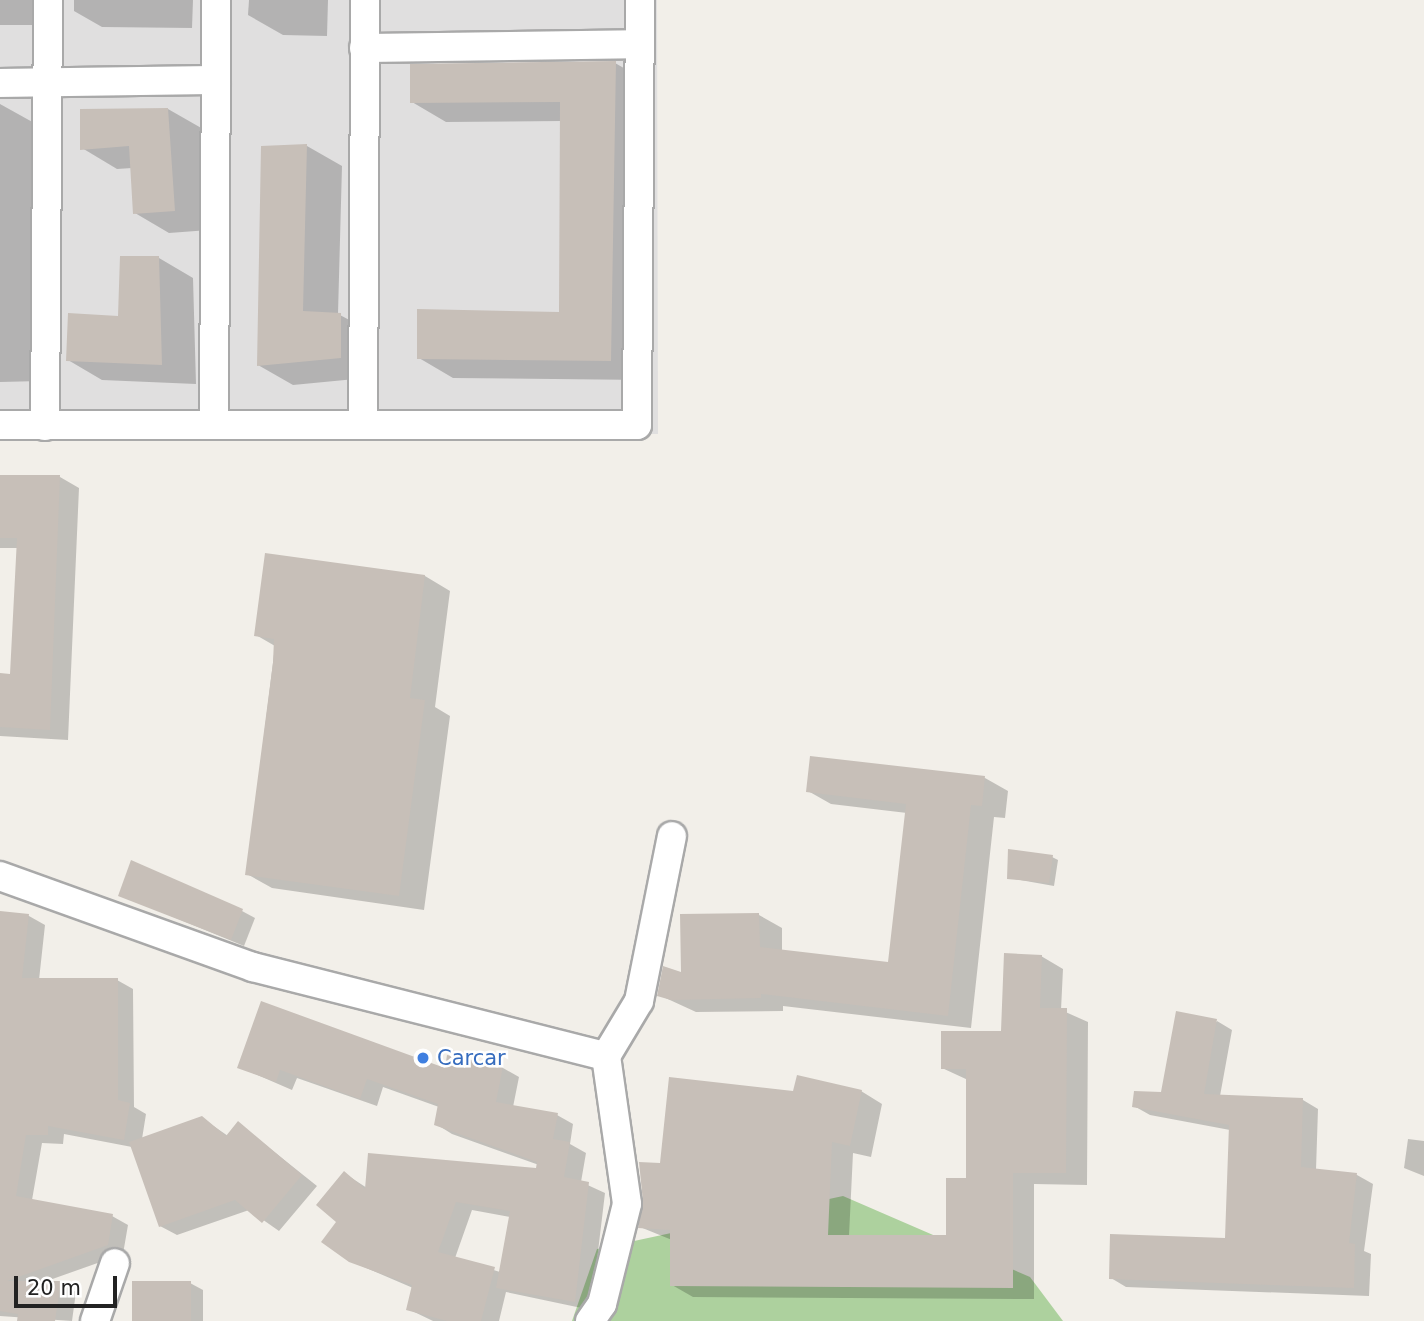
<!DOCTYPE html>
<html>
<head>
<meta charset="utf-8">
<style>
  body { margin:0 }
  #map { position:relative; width:1424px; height:1321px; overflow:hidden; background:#f2efe9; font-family:"DejaVu Sans",sans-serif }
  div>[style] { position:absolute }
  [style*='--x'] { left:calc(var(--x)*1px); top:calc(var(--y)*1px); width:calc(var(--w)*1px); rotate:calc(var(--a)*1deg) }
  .residential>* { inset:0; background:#e0dfdf }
  .forest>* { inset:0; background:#add19e }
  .shadow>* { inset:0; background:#0003 }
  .building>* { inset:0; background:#c7bfb8 }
  .roads { filter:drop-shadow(2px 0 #a9a9a9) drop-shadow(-2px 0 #a9a9a9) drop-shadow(0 2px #a9a9a9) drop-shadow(0 -2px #a9a9a9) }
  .street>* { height:28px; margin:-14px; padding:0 14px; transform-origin:14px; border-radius:14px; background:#fff }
  .dots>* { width:19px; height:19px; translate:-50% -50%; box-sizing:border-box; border:4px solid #fff; border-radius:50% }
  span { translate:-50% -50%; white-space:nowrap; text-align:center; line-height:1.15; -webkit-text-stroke:5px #fff; paint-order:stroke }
  .shop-label { font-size:21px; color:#366cbe }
  .left { translate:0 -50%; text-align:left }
  .scale { position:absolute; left:14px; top:1276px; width:103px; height:32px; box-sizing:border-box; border:4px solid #222; border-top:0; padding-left:9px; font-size:21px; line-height:24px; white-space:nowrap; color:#222; -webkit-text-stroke:5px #fff; paint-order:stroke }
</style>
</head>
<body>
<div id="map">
  <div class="residential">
    <i style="clip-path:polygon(0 0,657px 0,658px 434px,0 437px)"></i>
  </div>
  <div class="forest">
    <i style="clip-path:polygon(843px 1196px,1030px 1277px,1063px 1321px,572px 1321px,597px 1249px)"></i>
  </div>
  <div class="shadow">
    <i style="clip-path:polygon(0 0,32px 0,32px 25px,0 25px)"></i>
    <i style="clip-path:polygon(74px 0,193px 0,192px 28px,102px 27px,74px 11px)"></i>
    <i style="clip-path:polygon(249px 0,328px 0,327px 36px,283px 35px,248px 15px)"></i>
    <i style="clip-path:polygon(615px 63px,650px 83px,645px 380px,453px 378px,419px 358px,560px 314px,562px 121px,446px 122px,412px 102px)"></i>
    <i style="clip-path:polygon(0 104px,36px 124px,41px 381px,0 382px)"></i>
    <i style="clip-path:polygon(168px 109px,203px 129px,209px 230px,169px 233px,135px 213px,132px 168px,117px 169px,82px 148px)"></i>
    <i style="clip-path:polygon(307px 146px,342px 166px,338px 314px,376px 334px,376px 377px,293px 385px,258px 365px,263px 148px)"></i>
    <i style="clip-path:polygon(159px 258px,193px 278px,196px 384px,102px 380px,68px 360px,120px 318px)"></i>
    <i style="clip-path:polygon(0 477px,60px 477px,79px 488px,68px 740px,0 736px,0 675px,12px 676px,18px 548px,0 548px)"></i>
    <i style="clip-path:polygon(267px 555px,425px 576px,450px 591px,435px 707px,450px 716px,424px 910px,272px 888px,247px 874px,275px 646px,256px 635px)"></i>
    <i style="clip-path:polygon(985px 778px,1008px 791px,1005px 818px,994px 817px,971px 1028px,783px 1006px,783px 1011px,696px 1012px,659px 995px,759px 915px,782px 928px,782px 951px,890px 964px,907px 813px,831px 804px,808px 791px)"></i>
    <i style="clip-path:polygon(1052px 857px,1058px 860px,1054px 886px,1009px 878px)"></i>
    <i style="clip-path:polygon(120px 895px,242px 911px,255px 918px,244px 946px)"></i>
    <i style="clip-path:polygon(0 913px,29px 916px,45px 925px,39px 980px,117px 980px,133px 989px,134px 1107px,146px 1114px,142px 1139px,202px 1118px,228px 1136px,238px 1123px,317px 1186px,279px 1231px,249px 1210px,177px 1235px,160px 1226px,132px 1147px,64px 1134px,63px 1144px,42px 1143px,32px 1200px,112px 1216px,128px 1225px,123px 1254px,44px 1282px,60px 1283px,76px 1292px,72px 1321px,0 1316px)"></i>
    <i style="clip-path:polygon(1041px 956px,1063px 969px,1061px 1010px,1088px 1022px,1087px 1185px,1034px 1184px,1034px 1299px,693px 1297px,672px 1285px,672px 1240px,640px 1227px,661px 1165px,795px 1093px,861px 1091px,882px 1104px,871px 1157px,853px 1153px,849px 1236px,948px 1237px,968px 1180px,968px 1080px,942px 1068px,1002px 1033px)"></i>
    <i style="clip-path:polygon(1217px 1021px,1232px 1030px,1220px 1096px,1303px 1100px,1318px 1109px,1316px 1170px,1357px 1175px,1373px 1184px,1364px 1251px,1371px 1254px,1369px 1296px,1126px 1287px,1111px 1278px,1226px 1240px,1230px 1130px,1150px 1115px,1134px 1106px,1163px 1094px)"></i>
    <i style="clip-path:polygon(evenodd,239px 1067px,503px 1068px,519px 1077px,513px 1107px,557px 1115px,573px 1124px,570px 1144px,586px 1153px,581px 1182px,605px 1193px,591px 1310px,506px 1292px,499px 1321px,433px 1321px,408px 1309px,413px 1288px,350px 1261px,338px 1222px,344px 1173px,367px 1188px,537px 1170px,539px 1165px,452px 1134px,436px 1124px,439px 1107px,383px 1087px,377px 1106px,297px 1078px,292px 1090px,239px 1067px,472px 1210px,510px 1217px,500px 1272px,455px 1258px,472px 1210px)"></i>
    <i style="clip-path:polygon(1408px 1139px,1424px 1141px,1424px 1176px,1404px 1168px)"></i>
    <i style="clip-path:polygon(190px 1283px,203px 1290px,203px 1321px,134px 1321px)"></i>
  </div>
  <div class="building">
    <i style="clip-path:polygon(616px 61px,611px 361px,417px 359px,417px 309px,559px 312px,560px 102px,410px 103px,410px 64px)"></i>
    <i style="clip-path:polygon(168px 108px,175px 211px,133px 214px,129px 146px,80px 150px,80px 109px)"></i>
    <i style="clip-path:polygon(307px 144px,303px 311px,341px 313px,341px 358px,257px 366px,261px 146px)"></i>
    <i style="clip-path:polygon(120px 256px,159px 256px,162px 365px,66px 361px,68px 313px,118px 316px)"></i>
    <i style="clip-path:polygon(0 475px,60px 475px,50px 730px,0 727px,0 673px,10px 674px,17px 538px,0 538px)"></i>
    <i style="clip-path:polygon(265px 553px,425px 575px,410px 698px,425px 700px,399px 896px,245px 875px,273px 663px,274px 639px,254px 636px)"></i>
    <i style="clip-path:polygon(810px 756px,985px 776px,982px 806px,971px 805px,948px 1016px,761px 994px,761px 998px,671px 1000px,657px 996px,663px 966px,681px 972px,680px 914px,759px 913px,760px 947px,888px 962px,906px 804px,806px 792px)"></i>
    <i style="clip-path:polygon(1008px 849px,1053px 855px,1049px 883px,1007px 879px)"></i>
    <i style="clip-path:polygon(131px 860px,243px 909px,231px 940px,118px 896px)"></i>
    <i style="clip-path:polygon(0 911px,29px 914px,22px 978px,118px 978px,118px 1100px,130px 1103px,124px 1140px,48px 1126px,48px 1135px,26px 1135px,16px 1196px,113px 1214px,108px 1245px,7px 1281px,61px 1281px,55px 1321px,17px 1321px,18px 1314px,0 1311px)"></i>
    <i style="clip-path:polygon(1004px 953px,1042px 955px,1040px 1008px,1067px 1008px,1066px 1173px,1013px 1173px,1013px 1288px,670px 1286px,670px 1230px,638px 1228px,643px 1202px,639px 1162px,660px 1163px,669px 1077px,793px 1091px,797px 1075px,862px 1090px,850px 1146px,832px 1142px,828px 1235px,946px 1235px,946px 1178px,966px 1178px,966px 1069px,941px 1069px,941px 1031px,1001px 1031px)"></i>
    <i style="clip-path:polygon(261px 1001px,445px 1068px,447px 1055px,503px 1066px,496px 1102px,558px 1113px,553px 1139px,570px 1142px,564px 1177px,589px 1182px,575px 1302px,496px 1288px,510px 1211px,456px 1202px,438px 1252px,495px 1267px,481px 1321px,447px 1321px,406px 1310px,412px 1285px,349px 1262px,321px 1242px,336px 1222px,316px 1205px,344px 1171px,365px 1189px,368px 1153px,536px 1168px,537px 1162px,434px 1125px,438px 1104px,367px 1079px,360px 1099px,280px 1070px,276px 1082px,237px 1068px)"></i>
    <i style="clip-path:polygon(1176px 1011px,1217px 1019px,1204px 1094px,1303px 1098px,1301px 1167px,1357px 1173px,1349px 1243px,1355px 1244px,1354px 1288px,1109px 1279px,1110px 1234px,1225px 1238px,1229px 1125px,1132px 1107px,1134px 1091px,1161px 1092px)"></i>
    <i style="clip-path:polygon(202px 1116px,226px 1136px,238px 1121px,302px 1175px,262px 1223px,235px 1200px,159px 1227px,129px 1142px)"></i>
    <i style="clip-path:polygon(132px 1281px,191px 1281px,191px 1321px,132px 1321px)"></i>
  </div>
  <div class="roads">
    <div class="street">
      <i style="--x:364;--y:48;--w:274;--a:-0.8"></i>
      <i style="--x:0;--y:83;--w:216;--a:-0.8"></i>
      <i style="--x:214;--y:423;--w:423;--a:-89.7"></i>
      <i style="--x:0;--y:425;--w:637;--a:0"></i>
      <i style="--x:637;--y:425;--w:425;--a:-89.6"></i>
      <i style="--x:363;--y:425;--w:425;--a:-89.7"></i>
      <i style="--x:45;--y:426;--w:426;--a:-89.6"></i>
      <i style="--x:0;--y:876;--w:269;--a:19.8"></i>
      <i style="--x:253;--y:967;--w:364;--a:14.2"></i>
      <i style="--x:606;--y:1056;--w:149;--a:81.9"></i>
      <i style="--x:627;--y:1204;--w:103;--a:104"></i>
      <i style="--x:602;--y:1304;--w:21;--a:125"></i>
      <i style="--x:606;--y:1056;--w:64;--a:-59"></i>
      <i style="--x:639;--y:1001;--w:168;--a:-78.7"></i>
      <i style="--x:95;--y:1321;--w:61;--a:-71"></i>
    </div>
  </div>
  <div class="dots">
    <i style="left:423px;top:1058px;background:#3f7fe0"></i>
  </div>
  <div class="shop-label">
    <span class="left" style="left:437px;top:1058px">Carcar</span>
  </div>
  <div class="scale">20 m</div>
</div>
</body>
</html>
